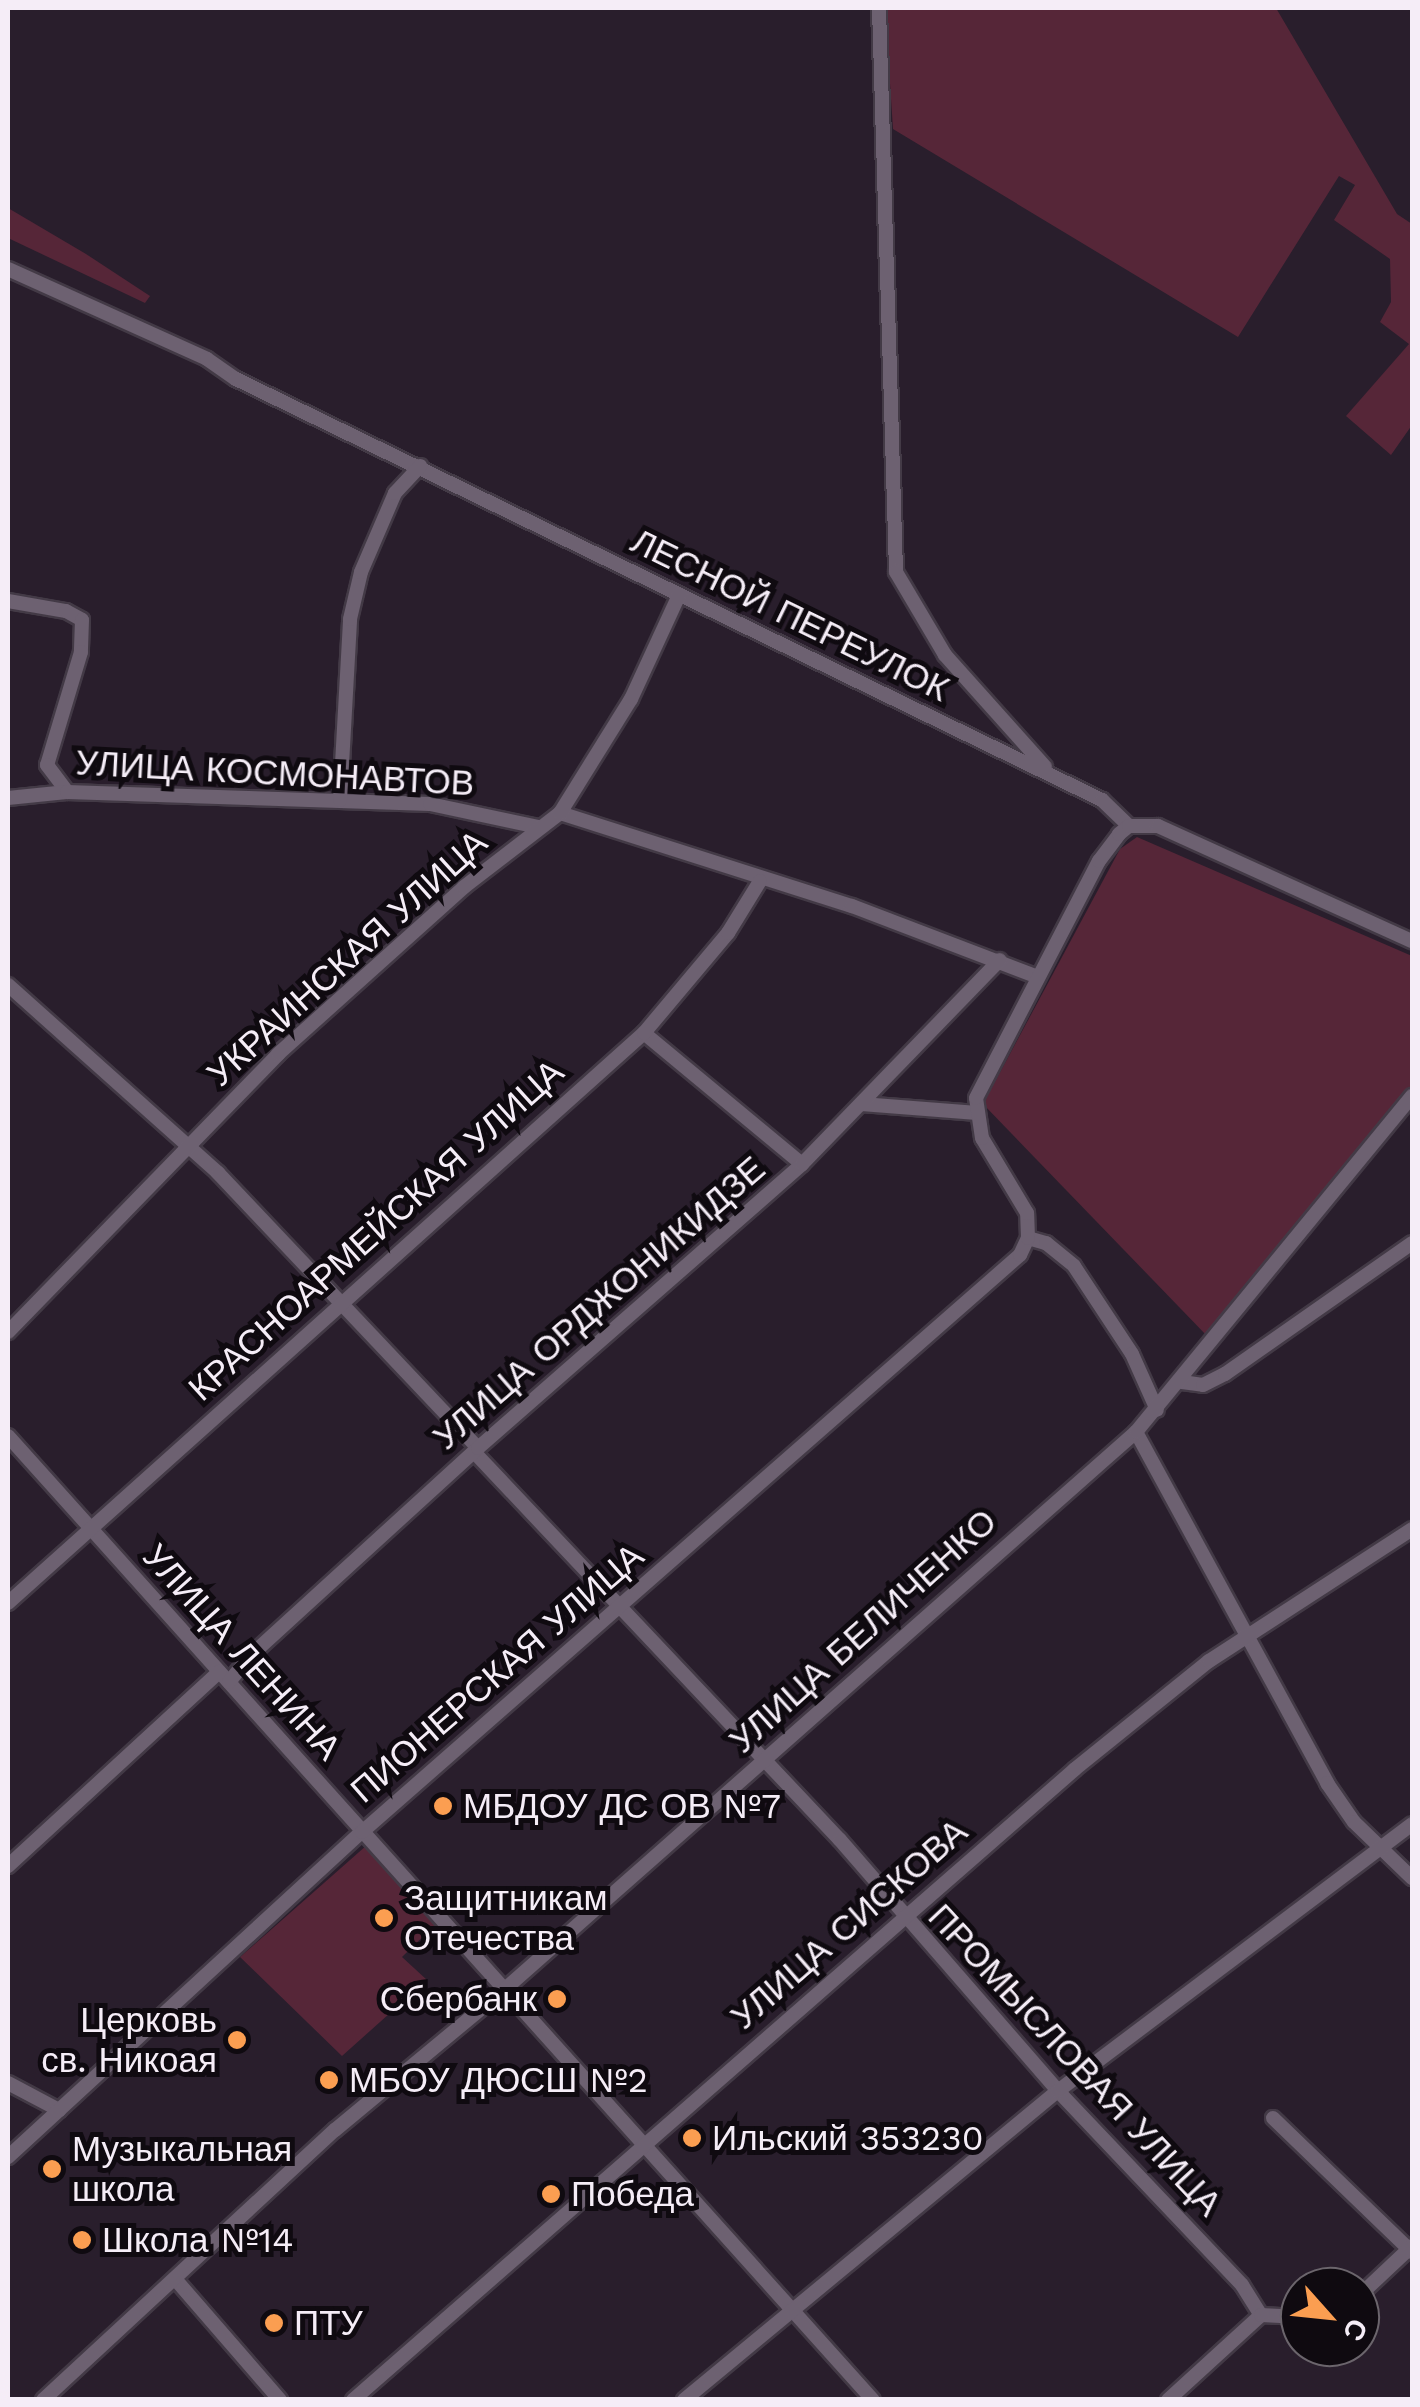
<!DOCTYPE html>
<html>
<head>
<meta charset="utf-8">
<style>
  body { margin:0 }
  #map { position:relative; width:1420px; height:2407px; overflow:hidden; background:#291e2c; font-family:"Work Sans",sans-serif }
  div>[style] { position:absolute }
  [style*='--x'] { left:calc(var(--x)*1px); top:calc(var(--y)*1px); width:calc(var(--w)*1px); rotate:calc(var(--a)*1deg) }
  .green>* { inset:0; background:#562638 }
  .roads { filter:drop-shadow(2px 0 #433a46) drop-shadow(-2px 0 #433a46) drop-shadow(0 2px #433a46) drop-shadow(0 -2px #433a46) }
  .minor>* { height:14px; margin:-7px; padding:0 7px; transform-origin:7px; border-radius:7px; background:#6d6171 }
  .dots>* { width:28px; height:28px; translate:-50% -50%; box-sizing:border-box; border:5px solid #0f0a10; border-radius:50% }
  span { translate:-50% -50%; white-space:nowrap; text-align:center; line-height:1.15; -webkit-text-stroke:10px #0f0a10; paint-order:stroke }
  .street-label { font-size:35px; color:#f5edf7 }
  .poi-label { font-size:35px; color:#f5edf7 }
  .left { translate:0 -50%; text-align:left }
  .right { translate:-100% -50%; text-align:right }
  .frame { position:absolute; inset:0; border:10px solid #f5edf7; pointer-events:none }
  .north { position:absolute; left:1280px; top:2267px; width:100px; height:100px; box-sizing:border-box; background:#0f0a10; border:2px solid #6b656c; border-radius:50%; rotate:117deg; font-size:28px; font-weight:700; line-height:40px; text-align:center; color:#f5edf7 }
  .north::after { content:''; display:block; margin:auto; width:35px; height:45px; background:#fb9e51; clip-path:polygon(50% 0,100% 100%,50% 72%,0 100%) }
</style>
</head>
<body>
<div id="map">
  <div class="green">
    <i style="clip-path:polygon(885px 8px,1276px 8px,1397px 214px,1412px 224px,1412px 425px,1391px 455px,1346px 416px,1409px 344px,1380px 322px,1391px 302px,1390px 259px,1334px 220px,1355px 185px,1339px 176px,1238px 337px,893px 129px)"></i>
    <i style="clip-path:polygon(8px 208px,86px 254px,150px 296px,145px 303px,8px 238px)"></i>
    <i style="clip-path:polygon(1137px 837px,1412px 956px,1412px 1087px,1209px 1338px,983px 1104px,1120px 849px)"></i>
    <i style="clip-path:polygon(367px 1845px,435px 1925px,402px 1957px,427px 1980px,342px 2056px,240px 1957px)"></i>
  </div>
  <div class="roads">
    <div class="minor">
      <i style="--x:879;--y:8;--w:564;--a:88.27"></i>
      <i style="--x:896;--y:572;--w:96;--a:59.4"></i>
      <i style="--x:945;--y:655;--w:150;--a:48.2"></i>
      <i style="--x:8;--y:269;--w:218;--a:24.3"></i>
      <i style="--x:207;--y:359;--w:35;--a:35"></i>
      <i style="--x:236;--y:379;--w:963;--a:25.93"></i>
      <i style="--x:1102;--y:800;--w:37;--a:44"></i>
      <i style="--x:8;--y:601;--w:59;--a:9.8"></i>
      <i style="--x:66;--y:611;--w:18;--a:29"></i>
      <i style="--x:82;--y:620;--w:32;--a:92"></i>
      <i style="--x:81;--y:652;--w:118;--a:106.7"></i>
      <i style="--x:47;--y:765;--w:34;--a:53"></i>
      <i style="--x:8;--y:798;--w:59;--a:-5.8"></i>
      <i style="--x:67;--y:792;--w:363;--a:1.9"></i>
      <i style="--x:430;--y:804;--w:110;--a:12"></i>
      <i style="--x:340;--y:800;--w:181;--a:-86.8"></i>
      <i style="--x:350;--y:619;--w:48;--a:-76.8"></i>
      <i style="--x:361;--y:572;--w:86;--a:-66.7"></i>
      <i style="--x:395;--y:493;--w:37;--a:-47"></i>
      <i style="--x:560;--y:813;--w:306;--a:17.7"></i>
      <i style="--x:852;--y:906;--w:199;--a:20.9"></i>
      <i style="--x:8;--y:985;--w:282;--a:41.8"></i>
      <i style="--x:218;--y:1173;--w:378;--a:46.6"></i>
      <i style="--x:644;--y:1033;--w:205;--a:39.7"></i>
      <i style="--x:862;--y:1104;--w:115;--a:4.5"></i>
      <i style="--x:1028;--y:1238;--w:19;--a:16"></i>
      <i style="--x:1046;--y:1243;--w:36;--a:39"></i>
      <i style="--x:1074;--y:1266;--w:105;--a:56.6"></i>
      <i style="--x:1132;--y:1354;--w:61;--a:65.9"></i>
      <i style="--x:8;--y:1332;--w:388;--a:-45.8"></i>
      <i style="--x:278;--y:1054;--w:250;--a:-41.9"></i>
      <i style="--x:464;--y:887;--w:121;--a:-37.6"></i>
      <i style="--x:560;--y:813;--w:134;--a:-58.1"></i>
      <i style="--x:631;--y:699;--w:115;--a:-65.2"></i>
      <i style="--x:1182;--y:1382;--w:21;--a:8"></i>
      <i style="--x:1203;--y:1385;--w:25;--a:-27"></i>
      <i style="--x:1225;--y:1374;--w:228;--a:-35"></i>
      <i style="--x:1136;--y:1432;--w:400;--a:61.4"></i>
      <i style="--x:1327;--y:1783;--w:47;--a:55.3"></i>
      <i style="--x:1354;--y:1822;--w:81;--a:44"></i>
      <i style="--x:8;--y:1436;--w:1295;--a:48.1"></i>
      <i style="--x:474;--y:1452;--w:533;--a:46.67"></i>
      <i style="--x:840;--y:1840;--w:332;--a:49"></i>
      <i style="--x:1058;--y:2091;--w:267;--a:46.5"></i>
      <i style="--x:1242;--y:2285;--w:36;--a:58"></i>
      <i style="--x:8;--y:1603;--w:854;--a:-41.87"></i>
      <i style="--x:644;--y:1033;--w:131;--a:-50"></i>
      <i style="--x:728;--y:933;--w:61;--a:-58.4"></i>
      <i style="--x:229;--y:1682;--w:32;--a:-51"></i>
      <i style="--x:249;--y:1657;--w:310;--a:-42.4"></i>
      <i style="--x:478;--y:1448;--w:431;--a:-41.2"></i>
      <i style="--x:802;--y:1164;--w:284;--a:-45.9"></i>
      <i style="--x:8;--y:1866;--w:287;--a:-42.6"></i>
      <i style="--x:8;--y:2083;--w:58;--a:27.9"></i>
      <i style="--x:1273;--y:2118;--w:193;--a:44"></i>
      <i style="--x:8;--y:2157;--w:481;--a:-42.6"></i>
      <i style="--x:362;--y:1832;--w:875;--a:-41.25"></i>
      <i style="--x:1020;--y:1255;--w:19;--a:-65"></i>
      <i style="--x:1028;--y:1238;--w:25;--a:-92"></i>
      <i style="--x:1027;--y:1213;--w:87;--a:-121"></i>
      <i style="--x:982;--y:1138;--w:40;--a:-98.5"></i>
      <i style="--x:976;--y:1098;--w:267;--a:-62.6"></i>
      <i style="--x:1099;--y:861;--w:34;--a:-53"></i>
      <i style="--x:1119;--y:834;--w:13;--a:-39"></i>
      <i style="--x:1129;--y:826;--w:29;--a:0"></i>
      <i style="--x:1158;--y:826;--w:279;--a:24.4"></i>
      <i style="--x:176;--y:2280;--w:159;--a:49.1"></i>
      <i style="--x:1360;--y:2295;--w:71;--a:-43.3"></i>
      <i style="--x:43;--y:2400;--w:398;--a:-42.8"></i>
      <i style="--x:335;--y:2130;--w:221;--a:-39.7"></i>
      <i style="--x:505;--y:1989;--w:842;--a:-41.44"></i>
      <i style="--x:1136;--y:1432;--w:435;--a:-50.6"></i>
      <i style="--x:353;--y:2400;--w:959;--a:-41.15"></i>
      <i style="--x:1075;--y:1769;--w:172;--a:-38.9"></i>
      <i style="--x:1209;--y:1661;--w:242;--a:-33"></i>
      <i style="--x:684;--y:2400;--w:485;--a:-39.6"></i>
      <i style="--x:1058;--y:2091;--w:443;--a:-37"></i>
      <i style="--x:1168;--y:2400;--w:126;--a:-42.4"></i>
      <i style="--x:1261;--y:2315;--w:39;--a:3"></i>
    </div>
  </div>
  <div class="dots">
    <i style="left:443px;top:1806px;background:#fb9e51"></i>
    <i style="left:384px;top:1918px;background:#fb9e51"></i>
    <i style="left:557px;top:1999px;background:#fb9e51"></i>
    <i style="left:237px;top:2040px;background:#fb9e51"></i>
    <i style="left:329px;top:2080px;background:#fb9e51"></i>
    <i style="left:692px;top:2138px;background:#fb9e51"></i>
    <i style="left:52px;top:2169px;background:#fb9e51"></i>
    <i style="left:551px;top:2194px;background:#fb9e51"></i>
    <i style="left:82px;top:2240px;background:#fb9e51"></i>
    <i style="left:274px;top:2323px;background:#fb9e51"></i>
  </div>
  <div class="street-label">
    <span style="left:790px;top:615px;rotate:26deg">ЛЕСНОЙ ПЕРЕУЛОК</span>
    <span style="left:275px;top:773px;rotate:3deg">УЛИЦА КОСМОНАВТОВ</span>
    <span style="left:347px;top:958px;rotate:-42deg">УКРАИНСКАЯ УЛИЦА</span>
    <span style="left:376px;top:1230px;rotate:-42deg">КРАСНОАРМЕЙСКАЯ УЛИЦА</span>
    <span style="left:599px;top:1303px;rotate:-41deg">УЛИЦА ОРДЖОНИКИДЗЕ</span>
    <span style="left:863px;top:1631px;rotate:-42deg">УЛИЦА БЕЛИЧЕНКО</span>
    <span style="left:242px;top:1652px;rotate:48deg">УЛИЦА ЛЕНИНА</span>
    <span style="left:497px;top:1673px;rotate:-41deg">ПИОНЕРСКАЯ УЛИЦА</span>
    <span style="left:849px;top:1924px;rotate:-41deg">УЛИЦА СИСКОВА</span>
    <span style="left:1075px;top:2060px;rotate:47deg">ПРОМЫСЛОВАЯ УЛИЦА</span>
  </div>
  <div class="poi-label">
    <span class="left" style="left:463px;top:1806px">МБДОУ ДС ОВ №7</span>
    <span class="left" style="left:404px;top:1918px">Защитникам<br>Отечества</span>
    <span class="right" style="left:537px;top:1999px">Сбербанк</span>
    <span class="right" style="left:217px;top:2040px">Церковь<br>св. Никоая</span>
    <span class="left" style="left:349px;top:2080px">МБОУ ДЮСШ №2</span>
    <span class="left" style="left:712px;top:2138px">Ильский 353230</span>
    <span class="left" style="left:72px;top:2169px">Музыкальная<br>школа</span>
    <span class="left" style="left:571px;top:2194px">Победа</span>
    <span class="left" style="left:102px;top:2240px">Школа №14</span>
    <span class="left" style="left:294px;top:2323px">ПТУ</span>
  </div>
  <div class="frame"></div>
  <div class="north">С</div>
</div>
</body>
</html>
